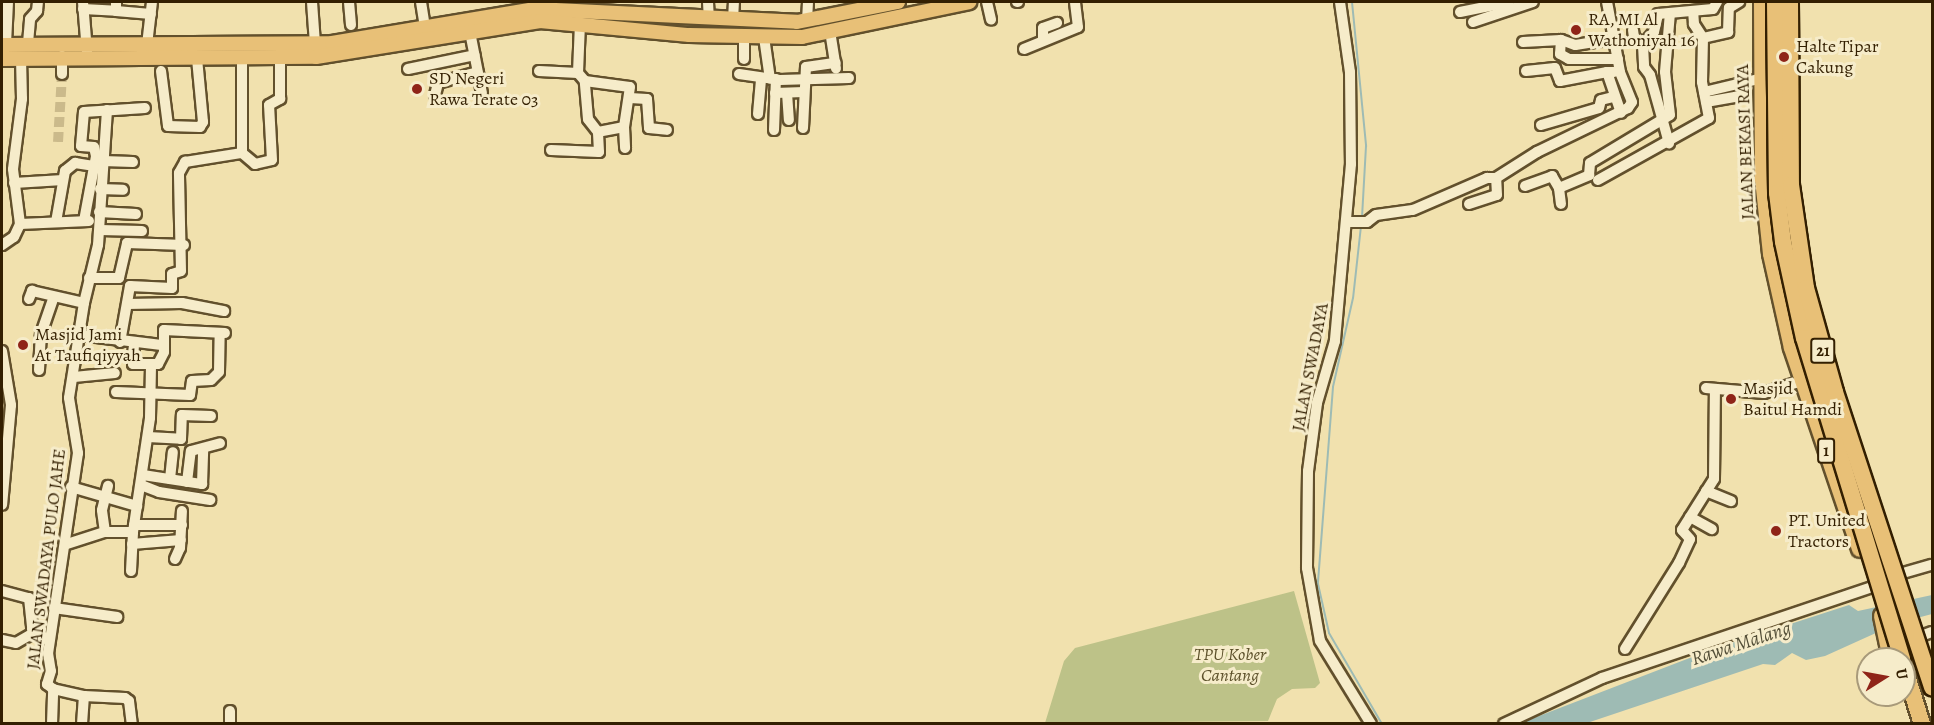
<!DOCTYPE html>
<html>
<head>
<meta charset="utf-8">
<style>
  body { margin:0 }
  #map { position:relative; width:1934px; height:725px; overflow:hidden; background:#f1e1ae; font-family:Alegreya,serif }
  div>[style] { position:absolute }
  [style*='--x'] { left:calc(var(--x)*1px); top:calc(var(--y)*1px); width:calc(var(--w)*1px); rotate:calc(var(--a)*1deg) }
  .green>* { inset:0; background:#bdc288 }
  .water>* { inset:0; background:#9ebbb4 }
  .stream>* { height:2px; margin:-1px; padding:0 1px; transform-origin:1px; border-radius:1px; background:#9ebbb4 }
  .minor-tunnel>* { height:10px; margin-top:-5px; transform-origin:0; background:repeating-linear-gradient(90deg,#cbba8b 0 10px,transparent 0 15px) }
  .roads { filter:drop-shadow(2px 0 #62502c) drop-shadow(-2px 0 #62502c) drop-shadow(0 2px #62502c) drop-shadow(0 -2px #62502c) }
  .minor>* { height:10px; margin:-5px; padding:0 5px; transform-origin:5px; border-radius:5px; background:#f6ecca }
  .major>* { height:14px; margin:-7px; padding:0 7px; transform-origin:7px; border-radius:7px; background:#e8c077 }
  .highway>* { height:16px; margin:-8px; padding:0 8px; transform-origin:8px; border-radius:8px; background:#e8c077 }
  .bridges { filter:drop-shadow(2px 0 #331f01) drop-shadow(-2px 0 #331f01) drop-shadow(0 2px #331f01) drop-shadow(0 -2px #331f01) }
  .highway-bridge>* { height:16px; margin:-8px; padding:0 8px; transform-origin:8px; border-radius:8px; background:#e8c077 }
  .dots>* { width:16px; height:16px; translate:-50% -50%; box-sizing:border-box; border:3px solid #f6ecca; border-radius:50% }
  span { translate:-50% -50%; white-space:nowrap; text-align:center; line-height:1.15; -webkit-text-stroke:6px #f6ecca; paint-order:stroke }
  .shield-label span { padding:2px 4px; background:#f6ecca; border:2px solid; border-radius:4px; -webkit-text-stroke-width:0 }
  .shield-label { font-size:16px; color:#331f01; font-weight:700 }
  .poi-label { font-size:18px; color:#331f01 }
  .left { translate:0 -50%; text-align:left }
  .street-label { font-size:18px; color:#331f01 }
  .park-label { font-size:18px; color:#5c502a; font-style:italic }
  .water-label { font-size:20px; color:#534e37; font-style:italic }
  .frame { position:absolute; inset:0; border:3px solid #331f01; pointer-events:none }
  .north { position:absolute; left:1856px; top:647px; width:60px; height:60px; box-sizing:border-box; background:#f6ecca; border:2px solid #a89a7a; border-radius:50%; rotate:79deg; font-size:16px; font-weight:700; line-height:24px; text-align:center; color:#331f01 }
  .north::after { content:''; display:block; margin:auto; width:21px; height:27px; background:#8f2418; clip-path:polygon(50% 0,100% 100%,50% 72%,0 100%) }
</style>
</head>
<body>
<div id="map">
  <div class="green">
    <i style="clip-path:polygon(1294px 591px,1320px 683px,1315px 688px,1292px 689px,1277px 699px,1268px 721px,1045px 723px,1064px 661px,1075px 648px)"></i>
  </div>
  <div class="water">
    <i style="clip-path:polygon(1932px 595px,1932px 614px,1898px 623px,1825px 656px,1806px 660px,1792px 653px,1775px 665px,1763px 664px,1587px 723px,1518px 724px,1713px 649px,1849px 605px,1858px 611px)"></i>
  </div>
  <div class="stream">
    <i style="--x:1352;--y:2;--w:145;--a:84.4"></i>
    <i style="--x:1366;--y:146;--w:72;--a:93.2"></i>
    <i style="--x:1361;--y:226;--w:72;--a:96.3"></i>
    <i style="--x:1353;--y:298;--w:91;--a:102.7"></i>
    <i style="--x:1333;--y:387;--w:198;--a:94.4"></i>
    <i style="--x:1318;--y:584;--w:50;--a:77.3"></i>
    <i style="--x:1329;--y:633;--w:105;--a:59.8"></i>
  </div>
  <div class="minor-tunnel">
    <i style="--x:58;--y:142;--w:68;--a:-86.6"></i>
  </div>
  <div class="roads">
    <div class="minor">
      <i style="--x:83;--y:2;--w:50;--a:85.4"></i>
      <i style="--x:312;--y:2;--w:42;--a:85.9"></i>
      <i style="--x:349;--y:2;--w:23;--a:85"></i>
      <i style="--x:421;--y:2;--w:25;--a:81"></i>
      <i style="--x:708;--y:2;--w:17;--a:87"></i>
      <i style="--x:987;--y:2;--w:18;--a:77"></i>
      <i style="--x:1017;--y:2;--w:1;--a:0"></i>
      <i style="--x:1340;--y:2;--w:71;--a:81.9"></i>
      <i style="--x:1350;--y:72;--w:92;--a:89.4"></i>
      <i style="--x:1351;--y:164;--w:178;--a:95.2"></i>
      <i style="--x:1335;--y:341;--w:65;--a:106.2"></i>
      <i style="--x:1317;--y:403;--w:69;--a:97.5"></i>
      <i style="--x:1308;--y:471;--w:97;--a:90.6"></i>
      <i style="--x:1307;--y:568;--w:74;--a:79.9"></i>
      <i style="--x:1320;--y:641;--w:97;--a:58.4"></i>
      <i style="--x:83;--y:9;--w:33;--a:3"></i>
      <i style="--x:116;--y:11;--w:9;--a:-90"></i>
      <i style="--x:116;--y:11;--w:35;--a:5"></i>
      <i style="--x:1460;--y:12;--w:50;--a:-11.5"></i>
      <i style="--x:733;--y:20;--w:18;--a:-87"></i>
      <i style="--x:807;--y:21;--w:19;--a:-87"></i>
      <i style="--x:1473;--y:22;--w:63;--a:-18.4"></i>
      <i style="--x:1633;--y:30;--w:7;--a:82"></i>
      <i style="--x:1634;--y:37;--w:12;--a:42"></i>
      <i style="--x:1643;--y:45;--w:22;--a:87"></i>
      <i style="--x:1644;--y:67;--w:10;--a:53"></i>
      <i style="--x:1650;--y:75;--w:71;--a:74.4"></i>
      <i style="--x:830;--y:31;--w:38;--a:81"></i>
      <i style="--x:470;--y:32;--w:62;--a:78.9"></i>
      <i style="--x:764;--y:37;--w:42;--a:81.9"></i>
      <i style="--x:1703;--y:38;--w:26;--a:-13"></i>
      <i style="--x:1728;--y:32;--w:24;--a:-88"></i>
      <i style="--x:1729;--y:8;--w:12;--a:-31"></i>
      <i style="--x:1043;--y:39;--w:11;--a:-90"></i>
      <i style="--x:1043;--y:28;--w:15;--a:-20"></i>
      <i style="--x:1613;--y:39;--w:38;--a:171"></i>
      <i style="--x:1575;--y:45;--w:15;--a:-160"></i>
      <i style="--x:1561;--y:40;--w:14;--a:94"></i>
      <i style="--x:1560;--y:54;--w:10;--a:29"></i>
      <i style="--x:1569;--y:59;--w:49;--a:0"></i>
      <i style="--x:1523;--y:42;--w:38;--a:-3"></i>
      <i style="--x:28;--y:43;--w:24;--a:-85"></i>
      <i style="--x:30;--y:19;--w:11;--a:-49"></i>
      <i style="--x:37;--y:11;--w:9;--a:-84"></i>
      <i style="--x:6;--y:44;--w:42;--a:-87.3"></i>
      <i style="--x:147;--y:45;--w:43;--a:-83.4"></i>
      <i style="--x:1643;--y:45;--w:17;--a:-50"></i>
      <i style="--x:1654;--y:32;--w:18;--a:-77"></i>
      <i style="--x:1658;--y:14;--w:55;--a:-5.2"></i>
      <i style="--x:1713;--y:9;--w:8;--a:-60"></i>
      <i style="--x:1024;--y:49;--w:58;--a:-22.2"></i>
      <i style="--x:1078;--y:27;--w:24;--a:-97"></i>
      <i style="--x:62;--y:56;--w:18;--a:90"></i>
      <i style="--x:242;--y:57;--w:96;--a:90"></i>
      <i style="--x:242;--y:153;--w:17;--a:40"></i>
      <i style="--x:255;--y:164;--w:17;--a:-13"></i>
      <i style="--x:272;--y:160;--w:55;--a:-93.1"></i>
      <i style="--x:269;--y:105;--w:13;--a:-29"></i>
      <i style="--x:280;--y:99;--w:41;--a:-90"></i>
      <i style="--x:744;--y:59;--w:23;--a:-90"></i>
      <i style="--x:408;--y:69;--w:68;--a:-11.8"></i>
      <i style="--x:161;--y:71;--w:55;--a:82.7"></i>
      <i style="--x:168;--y:126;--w:32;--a:2"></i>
      <i style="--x:200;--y:127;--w:6;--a:-59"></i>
      <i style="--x:203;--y:122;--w:63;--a:-95.4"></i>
      <i style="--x:539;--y:71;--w:39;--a:3"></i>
      <i style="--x:1526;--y:71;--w:29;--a:-6"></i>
      <i style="--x:1555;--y:68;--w:14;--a:69"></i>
      <i style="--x:1560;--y:81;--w:48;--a:-10.8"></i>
      <i style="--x:1614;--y:72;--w:7;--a:180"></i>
      <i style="--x:1607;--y:72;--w:43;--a:71.1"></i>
      <i style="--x:739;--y:74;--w:41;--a:8.3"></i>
      <i style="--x:780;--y:80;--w:69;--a:-1.7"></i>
      <i style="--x:585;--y:81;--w:45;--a:7.6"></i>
      <i style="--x:630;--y:87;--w:40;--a:98.5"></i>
      <i style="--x:624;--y:127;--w:26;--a:169"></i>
      <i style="--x:1704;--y:92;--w:61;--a:-13.3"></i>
      <i style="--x:775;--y:93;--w:29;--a:-2"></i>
      <i style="--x:787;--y:93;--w:27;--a:86"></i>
      <i style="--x:435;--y:95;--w:12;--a:-76"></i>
      <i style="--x:438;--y:83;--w:41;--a:-15.4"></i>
      <i style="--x:630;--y:98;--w:17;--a:3"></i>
      <i style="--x:647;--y:99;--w:29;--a:86"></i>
      <i style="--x:649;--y:128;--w:18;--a:6"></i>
      <i style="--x:1706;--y:102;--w:39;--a:-10"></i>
      <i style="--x:107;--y:110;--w:135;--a:93.8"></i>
      <i style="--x:98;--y:245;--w:60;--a:103.6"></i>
      <i style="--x:84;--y:303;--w:96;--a:99"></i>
      <i style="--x:69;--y:398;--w:56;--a:80.7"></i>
      <i style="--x:78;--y:453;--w:202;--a:98.5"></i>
      <i style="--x:48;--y:653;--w:18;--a:81"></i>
      <i style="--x:51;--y:671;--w:14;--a:107"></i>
      <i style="--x:47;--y:684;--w:8;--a:40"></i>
      <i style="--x:53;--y:689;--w:32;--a:13"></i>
      <i style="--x:84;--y:696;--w:41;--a:2.8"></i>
      <i style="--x:125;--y:698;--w:5;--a:37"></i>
      <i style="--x:129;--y:701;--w:23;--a:83"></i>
      <i style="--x:758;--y:114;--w:36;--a:-85"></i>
      <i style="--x:1541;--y:125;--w:60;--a:-16.3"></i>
      <i style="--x:1599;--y:108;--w:8;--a:-76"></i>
      <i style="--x:1601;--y:100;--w:12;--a:-14"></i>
      <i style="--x:624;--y:127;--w:21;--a:87"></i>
      <i style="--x:803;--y:128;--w:61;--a:-87.2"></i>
      <i style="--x:806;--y:67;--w:30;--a:-8"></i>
      <i style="--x:774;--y:130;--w:51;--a:-87.8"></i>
      <i style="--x:551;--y:150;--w:48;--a:2.4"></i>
      <i style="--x:599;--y:152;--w:20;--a:-93"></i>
      <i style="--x:598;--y:132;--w:16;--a:-128"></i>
      <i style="--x:588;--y:119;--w:38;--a:-95"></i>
      <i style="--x:585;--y:81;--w:11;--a:-131"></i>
      <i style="--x:578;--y:73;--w:50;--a:-87.7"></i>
      <i style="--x:103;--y:161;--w:30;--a:2"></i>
      <i style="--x:1598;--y:180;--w:127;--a:-29.2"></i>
      <i style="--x:1709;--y:118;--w:37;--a:-101"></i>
      <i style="--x:1702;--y:82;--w:44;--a:-88.7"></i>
      <i style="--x:1703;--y:38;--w:17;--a:-123"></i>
      <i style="--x:1694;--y:24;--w:13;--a:-94"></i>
      <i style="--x:14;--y:183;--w:49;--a:-3.5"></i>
      <i style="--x:1525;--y:186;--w:29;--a:-20"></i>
      <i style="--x:1552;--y:176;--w:14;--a:60"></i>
      <i style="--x:1559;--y:188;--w:16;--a:83"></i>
      <i style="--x:1559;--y:188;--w:33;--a:-23"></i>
      <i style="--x:1589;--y:175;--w:12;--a:-85"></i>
      <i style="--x:1590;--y:163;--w:93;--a:-31"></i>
      <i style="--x:1670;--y:115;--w:43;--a:-96.6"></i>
      <i style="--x:1665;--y:72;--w:59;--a:-85.2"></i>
      <i style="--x:100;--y:189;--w:23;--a:2"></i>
      <i style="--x:1469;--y:204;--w:29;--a:-18"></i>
      <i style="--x:1497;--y:195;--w:17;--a:-93"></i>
      <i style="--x:99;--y:212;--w:37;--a:3"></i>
      <i style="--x:84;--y:221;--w:66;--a:-79.5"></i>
      <i style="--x:96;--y:156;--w:9;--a:-103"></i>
      <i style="--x:94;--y:147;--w:13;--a:-176"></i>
      <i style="--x:81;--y:146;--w:34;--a:-85"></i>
      <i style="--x:84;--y:112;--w:61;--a:-3.8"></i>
      <i style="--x:56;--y:222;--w:52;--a:-80"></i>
      <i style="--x:65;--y:171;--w:13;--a:-39"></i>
      <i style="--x:75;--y:163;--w:20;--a:9"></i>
      <i style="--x:1346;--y:222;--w:21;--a:0"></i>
      <i style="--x:1367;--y:222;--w:11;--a:-38"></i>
      <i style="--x:1376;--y:215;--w:37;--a:-8"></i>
      <i style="--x:1413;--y:210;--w:81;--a:-23.4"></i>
      <i style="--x:1487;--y:178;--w:9;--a:0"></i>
      <i style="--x:1496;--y:178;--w:49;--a:-32.4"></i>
      <i style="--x:1537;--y:152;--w:101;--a:-25.8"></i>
      <i style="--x:1628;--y:108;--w:7;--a:-56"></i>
      <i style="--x:1632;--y:102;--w:32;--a:-112"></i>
      <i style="--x:1620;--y:72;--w:71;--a:-100.5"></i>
      <i style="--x:20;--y:224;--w:69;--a:-2.5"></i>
      <i style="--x:100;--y:230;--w:42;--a:1.4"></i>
      <i style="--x:2;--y:245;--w:14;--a:-34"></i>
      <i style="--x:14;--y:237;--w:14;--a:-65"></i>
      <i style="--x:20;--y:224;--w:55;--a:-97.3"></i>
      <i style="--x:13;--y:169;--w:71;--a:-82.7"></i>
      <i style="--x:22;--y:99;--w:42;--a:-91.4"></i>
      <i style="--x:89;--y:278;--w:30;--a:0"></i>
      <i style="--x:119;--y:278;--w:36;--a:-77"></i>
      <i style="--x:127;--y:243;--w:57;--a:2"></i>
      <i style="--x:29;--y:299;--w:9;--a:-69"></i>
      <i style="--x:32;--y:291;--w:53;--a:13"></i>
      <i style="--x:127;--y:304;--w:55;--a:-1"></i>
      <i style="--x:182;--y:303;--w:43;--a:10.8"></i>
      <i style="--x:80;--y:335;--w:82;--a:7"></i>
      <i style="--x:120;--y:342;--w:57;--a:-79.9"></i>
      <i style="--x:130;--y:286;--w:42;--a:2.7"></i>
      <i style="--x:172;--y:288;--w:14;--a:-90"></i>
      <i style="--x:172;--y:274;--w:9;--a:-18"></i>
      <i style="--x:181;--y:271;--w:98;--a:-91.2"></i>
      <i style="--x:179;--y:173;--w:13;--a:-61"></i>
      <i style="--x:185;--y:162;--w:58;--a:-9"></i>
      <i style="--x:134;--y:344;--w:20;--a:93"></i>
      <i style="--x:133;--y:364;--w:25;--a:0"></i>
      <i style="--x:158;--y:364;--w:13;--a:-63"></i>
      <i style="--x:164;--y:352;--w:22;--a:-90"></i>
      <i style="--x:164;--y:330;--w:61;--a:2.8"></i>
      <i style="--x:2;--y:351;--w:55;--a:80.5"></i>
      <i style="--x:11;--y:405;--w:100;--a:95.1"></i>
      <i style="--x:39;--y:370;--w:36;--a:-87"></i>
      <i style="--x:41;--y:334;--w:39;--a:-71"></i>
      <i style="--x:74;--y:377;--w:41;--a:-5.6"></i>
      <i style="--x:1706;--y:388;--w:58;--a:4.9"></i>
      <i style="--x:1764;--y:393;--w:43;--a:-17.6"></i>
      <i style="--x:116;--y:392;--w:74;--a:2.3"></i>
      <i style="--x:190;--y:395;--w:14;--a:-82"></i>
      <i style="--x:192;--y:381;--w:19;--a:-3"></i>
      <i style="--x:211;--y:380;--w:11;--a:-45"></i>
      <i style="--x:219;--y:372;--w:39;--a:-89"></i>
      <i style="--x:148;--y:437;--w:33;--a:3"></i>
      <i style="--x:181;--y:439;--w:24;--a:-88"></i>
      <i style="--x:182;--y:415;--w:29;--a:2"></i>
      <i style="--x:143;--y:475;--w:60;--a:8.7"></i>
      <i style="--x:202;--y:484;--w:35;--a:-88"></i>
      <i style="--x:170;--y:479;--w:27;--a:-84"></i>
      <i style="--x:187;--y:482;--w:31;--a:-83"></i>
      <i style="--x:191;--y:451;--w:30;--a:-15"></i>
      <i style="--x:141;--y:485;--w:19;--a:21"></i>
      <i style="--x:159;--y:492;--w:52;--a:8.9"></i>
      <i style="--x:71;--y:487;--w:69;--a:16.1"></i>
      <i style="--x:1706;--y:491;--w:27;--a:22"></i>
      <i style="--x:1690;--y:517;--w:25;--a:29"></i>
      <i style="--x:134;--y:525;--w:48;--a:0"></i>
      <i style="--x:105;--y:532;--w:22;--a:-98"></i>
      <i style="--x:102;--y:510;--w:25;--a:-76"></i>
      <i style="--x:67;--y:544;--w:40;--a:-18"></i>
      <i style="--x:105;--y:532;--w:28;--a:0"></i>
      <i style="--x:132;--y:544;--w:49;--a:-4.7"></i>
      <i style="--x:175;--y:559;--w:12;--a:-66"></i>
      <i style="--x:180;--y:548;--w:37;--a:-87"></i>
      <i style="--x:131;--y:571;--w:39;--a:-87"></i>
      <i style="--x:133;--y:532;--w:115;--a:-81.5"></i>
      <i style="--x:150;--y:418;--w:54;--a:-88.9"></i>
      <i style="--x:1896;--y:575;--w:37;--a:-16"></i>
      <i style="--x:2;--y:591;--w:28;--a:15"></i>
      <i style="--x:29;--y:598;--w:31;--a:84"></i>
      <i style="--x:32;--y:629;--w:21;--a:35"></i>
      <i style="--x:54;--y:608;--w:64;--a:8.1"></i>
      <i style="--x:1916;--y:638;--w:17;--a:-21"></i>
      <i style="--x:2;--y:640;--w:14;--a:12"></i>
      <i style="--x:16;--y:643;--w:20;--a:-30"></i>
      <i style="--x:1625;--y:649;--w:102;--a:-57.9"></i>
      <i style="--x:1679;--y:563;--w:26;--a:-65"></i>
      <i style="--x:1690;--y:539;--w:12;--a:-132"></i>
      <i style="--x:1682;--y:530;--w:60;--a:-57.9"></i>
      <i style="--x:1714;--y:479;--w:90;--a:-89.4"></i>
      <i style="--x:52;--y:724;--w:35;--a:-88"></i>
      <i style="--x:82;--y:724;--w:28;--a:-86"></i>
      <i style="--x:230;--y:724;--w:13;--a:-90"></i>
      <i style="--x:1504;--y:724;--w:108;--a:-25.1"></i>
      <i style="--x:1602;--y:678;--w:285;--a:-18.6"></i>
    </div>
    <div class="major">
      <i style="--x:2;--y:45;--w:330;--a:-0.3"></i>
      <i style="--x:332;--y:43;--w:206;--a:-9.5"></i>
      <i style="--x:535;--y:9;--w:262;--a:2.8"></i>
      <i style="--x:797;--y:22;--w:103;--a:-11.2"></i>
      <i style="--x:2;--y:59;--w:314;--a:-0.4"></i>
      <i style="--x:316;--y:57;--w:227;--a:-9.1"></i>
      <i style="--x:540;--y:21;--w:150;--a:5.4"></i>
      <i style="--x:689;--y:35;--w:113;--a:1"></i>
      <i style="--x:802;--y:37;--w:171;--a:-11.8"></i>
    </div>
    <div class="highway">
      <i style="--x:1762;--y:2;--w:177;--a:89.7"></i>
      <i style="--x:1763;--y:179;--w:75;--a:83.9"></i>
      <i style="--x:1771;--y:254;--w:96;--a:77.4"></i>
      <i style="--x:1792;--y:348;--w:212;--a:71.3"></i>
      <i style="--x:1882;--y:616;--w:44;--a:78.2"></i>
      <i style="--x:1904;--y:666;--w:61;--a:72.8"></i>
    </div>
  </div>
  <div class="bridges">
    <div class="highway-bridge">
      <i style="--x:1775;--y:2;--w:191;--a:89.4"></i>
      <i style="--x:1777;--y:193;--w:49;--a:83"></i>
      <i style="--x:1783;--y:242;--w:98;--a:77.7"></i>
      <i style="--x:1804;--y:338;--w:336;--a:73"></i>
      <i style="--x:1790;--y:2;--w:183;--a:89.7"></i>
      <i style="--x:1791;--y:185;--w:104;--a:81.7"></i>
      <i style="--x:1806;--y:288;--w:108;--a:74.4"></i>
      <i style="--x:1835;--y:392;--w:311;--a:71.8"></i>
    </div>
  </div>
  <div class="dots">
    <i style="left:1576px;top:30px;background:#8f2418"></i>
    <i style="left:1784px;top:57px;background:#8f2418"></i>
    <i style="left:417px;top:89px;background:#8f2418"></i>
    <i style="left:23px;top:345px;background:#8f2418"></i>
    <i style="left:1731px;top:399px;background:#8f2418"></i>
    <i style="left:1776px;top:531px;background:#8f2418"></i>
  </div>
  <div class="shield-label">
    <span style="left:1823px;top:351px">21</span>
    <span style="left:1826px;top:451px">1</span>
  </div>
  <div class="poi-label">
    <span class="left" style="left:1588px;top:30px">RA, MI Al<br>Wathoniyah 16</span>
    <span class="left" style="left:1796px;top:57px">Halte Tipar<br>Cakung</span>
    <span class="left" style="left:429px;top:89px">SD Negeri<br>Rawa Terate 03</span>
    <span class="left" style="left:35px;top:345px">Masjid Jami<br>At Taufiqiyyah</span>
    <span class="left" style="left:1743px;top:399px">Masjid<br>Baitul Hamdi</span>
    <span class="left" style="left:1788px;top:531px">PT. United<br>Tractors</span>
  </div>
  <div class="street-label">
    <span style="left:1745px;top:142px;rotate:-92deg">JALAN BEKASI RAYA</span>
    <span style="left:1310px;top:367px;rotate:-79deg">JALAN SWADAYA</span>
    <span style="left:46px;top:559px;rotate:-83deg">JALAN SWADAYA PULO JAHE</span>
  </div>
  <div class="park-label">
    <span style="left:1230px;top:665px">TPU Kober<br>Cantang</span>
  </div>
  <div class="water-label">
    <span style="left:1741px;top:643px;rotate:-18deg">Rawa Malang</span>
  </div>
  <div class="frame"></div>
  <div class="north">U</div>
</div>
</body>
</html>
